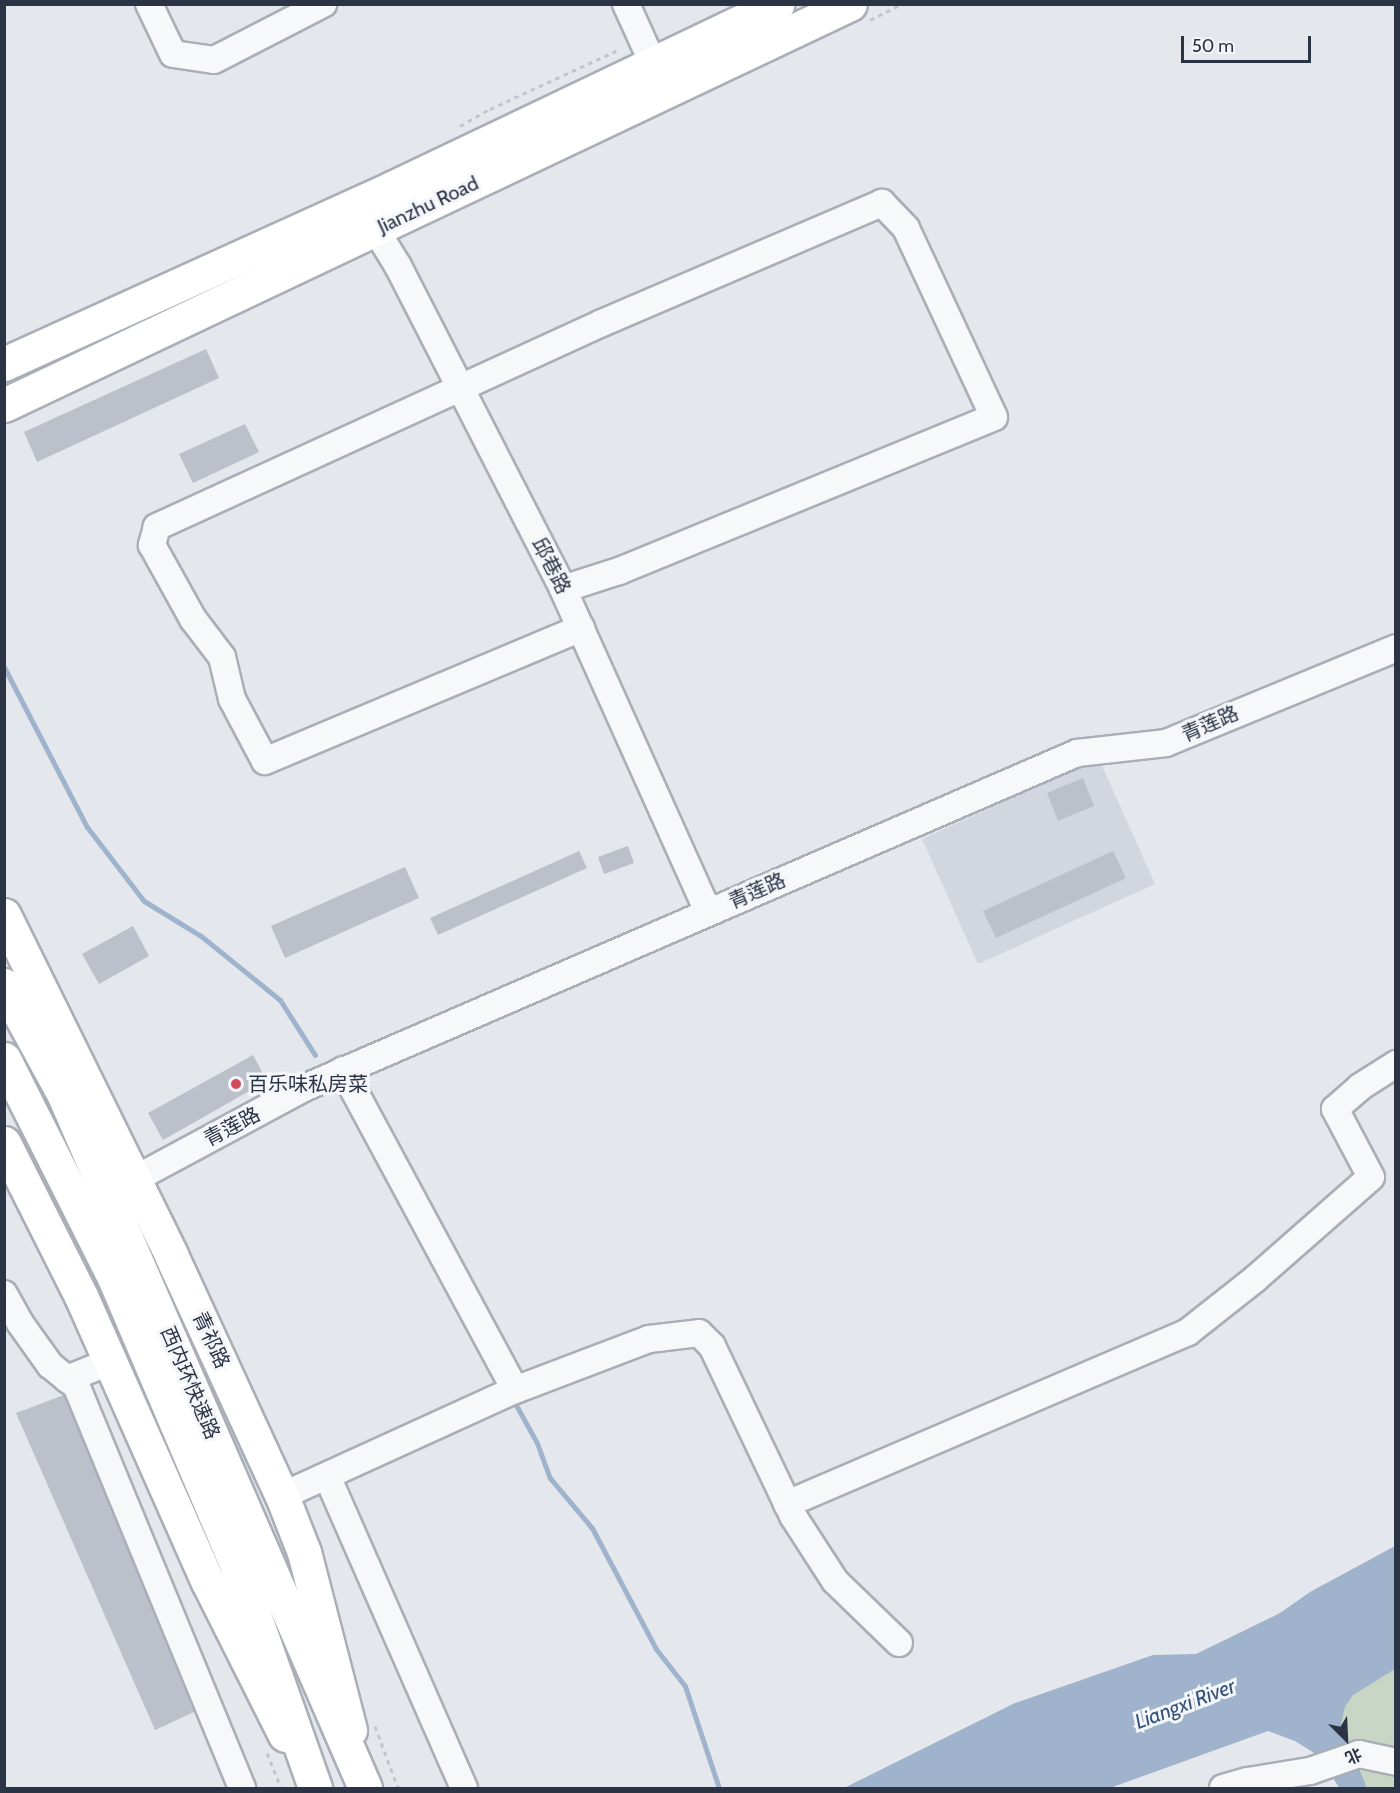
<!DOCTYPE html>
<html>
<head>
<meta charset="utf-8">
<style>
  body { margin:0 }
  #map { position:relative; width:1400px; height:1793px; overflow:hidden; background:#e4e7ec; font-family:Cabin,"Noto Sans SC",sans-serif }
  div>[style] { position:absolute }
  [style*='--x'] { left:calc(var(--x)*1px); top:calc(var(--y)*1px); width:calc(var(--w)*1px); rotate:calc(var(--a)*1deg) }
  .built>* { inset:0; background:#d2d6de }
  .green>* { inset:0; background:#c9d6c5 }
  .water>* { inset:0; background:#9fb4cc }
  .stream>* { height:5px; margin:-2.5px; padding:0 2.5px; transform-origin:2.5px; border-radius:2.5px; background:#9fb4cc }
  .building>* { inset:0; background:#bbc0ca }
  .path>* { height:3px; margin-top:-1.5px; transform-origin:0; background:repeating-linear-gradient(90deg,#c2c5cb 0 4.5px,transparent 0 9px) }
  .roads { filter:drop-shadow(2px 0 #a9aeb7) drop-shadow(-2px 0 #a9aeb7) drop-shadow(0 2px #a9aeb7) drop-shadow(0 -2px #a9aeb7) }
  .minor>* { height:26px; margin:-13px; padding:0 13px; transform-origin:13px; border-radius:13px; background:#f7f8fa }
  .major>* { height:33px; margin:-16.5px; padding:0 16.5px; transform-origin:16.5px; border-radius:16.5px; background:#fff }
  .highway>* { height:33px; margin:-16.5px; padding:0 16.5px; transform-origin:16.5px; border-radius:16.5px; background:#fff }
  .dots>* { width:16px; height:16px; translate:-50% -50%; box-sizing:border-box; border:3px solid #f4f6f9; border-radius:50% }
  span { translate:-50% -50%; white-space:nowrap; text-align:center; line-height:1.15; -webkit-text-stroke:6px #f4f6f9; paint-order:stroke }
  .street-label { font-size:20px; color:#2b3445 }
  .poi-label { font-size:20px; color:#2b3445 }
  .left { translate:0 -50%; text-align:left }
  .water-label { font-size:21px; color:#34527a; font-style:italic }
  .frame { position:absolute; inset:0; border:6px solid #2b3445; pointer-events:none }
  .north { position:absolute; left:1316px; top:1709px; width:60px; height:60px; -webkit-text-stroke:4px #f4f6f9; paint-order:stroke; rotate:156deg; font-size:16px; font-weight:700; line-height:24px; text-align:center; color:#2b3445 }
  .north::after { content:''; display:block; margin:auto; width:21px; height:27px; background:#2b3445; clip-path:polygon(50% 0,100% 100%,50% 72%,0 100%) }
  .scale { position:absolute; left:1181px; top:36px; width:130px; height:27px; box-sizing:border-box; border:3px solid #2b3445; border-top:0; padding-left:8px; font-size:18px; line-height:21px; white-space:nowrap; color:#2b3445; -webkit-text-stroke:4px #f4f6f9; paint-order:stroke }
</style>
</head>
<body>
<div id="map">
  <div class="built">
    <i style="clip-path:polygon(1099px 759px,1155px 884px,978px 964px,922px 839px)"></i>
  </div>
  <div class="green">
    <i style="clip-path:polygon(1395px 1652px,1395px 1788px,1355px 1788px,1314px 1694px)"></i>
  </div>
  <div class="water">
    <i style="clip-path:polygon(1395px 1546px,1395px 1669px,1353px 1695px,1345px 1707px,1341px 1724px,1367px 1788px,1339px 1788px,1322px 1758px,1295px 1741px,1268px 1731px,1110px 1788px,844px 1788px,1015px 1703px,1153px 1655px,1196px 1654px,1280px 1613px,1310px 1592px)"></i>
  </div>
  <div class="stream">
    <i style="--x:4;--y:667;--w:180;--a:62.6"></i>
    <i style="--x:87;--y:827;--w:93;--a:52.4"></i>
    <i style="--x:144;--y:901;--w:67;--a:31.6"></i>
    <i style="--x:201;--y:936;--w:102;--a:39"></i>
    <i style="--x:280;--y:1000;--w:65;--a:57.5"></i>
    <i style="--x:516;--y:1405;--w:43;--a:61.1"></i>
    <i style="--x:537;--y:1443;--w:37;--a:70"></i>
    <i style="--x:550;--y:1478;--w:65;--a:50"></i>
    <i style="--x:592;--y:1528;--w:137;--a:62.1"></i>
    <i style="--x:656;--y:1649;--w:47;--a:51.9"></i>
    <i style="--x:685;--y:1686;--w:108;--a:71.6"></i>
  </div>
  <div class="building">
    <i style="clip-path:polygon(206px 349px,219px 378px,37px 462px,24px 432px)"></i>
    <i style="clip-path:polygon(245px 424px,259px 452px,193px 483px,179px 454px)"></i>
    <i style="clip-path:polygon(1083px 778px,1094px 806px,1058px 821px,1047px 793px)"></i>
    <i style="clip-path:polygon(628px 846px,634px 863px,604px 874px,598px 857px)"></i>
    <i style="clip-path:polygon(579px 851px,587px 868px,438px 935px,430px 918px)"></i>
    <i style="clip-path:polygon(1113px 851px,1126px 878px,996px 938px,983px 911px)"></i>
    <i style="clip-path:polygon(405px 867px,419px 898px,285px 958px,271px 926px)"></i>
    <i style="clip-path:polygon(133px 926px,149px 956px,99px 984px,82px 954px)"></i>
    <i style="clip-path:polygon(253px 1055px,267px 1081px,163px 1140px,148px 1113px)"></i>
    <i style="clip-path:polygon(64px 1395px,194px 1712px,155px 1730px,16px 1413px)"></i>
  </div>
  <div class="path">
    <i style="--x:870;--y:20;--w:35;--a:-27"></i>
    <i style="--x:460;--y:126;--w:34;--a:-30"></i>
    <i style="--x:490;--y:109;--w:139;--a:-24.7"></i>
    <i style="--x:375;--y:1726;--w:66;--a:69.6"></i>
    <i style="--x:267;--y:1753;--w:38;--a:68"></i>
  </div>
  <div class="roads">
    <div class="minor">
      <i style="--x:149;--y:4;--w:55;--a:64.4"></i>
      <i style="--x:173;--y:54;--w:41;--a:8.3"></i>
      <i style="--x:214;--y:60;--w:123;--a:-27.2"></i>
      <i style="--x:626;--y:4;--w:85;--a:65.6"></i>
      <i style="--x:376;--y:230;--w:42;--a:58.6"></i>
      <i style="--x:398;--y:266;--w:363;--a:62.9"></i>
      <i style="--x:563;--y:589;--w:353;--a:65.8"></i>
      <i style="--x:563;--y:589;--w:59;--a:-17.8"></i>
      <i style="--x:619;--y:571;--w:405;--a:-22.3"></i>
      <i style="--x:994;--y:417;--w:208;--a:-115"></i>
      <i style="--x:906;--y:228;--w:35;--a:-134"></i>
      <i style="--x:882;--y:203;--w:305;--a:156.8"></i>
      <i style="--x:602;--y:323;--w:490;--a:155.4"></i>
      <i style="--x:157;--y:527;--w:19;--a:106"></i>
      <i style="--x:152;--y:545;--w:85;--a:61"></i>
      <i style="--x:193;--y:619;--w:48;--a:52.7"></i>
      <i style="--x:222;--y:657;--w:43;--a:76.6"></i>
      <i style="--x:232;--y:699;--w:70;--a:62"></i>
      <i style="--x:265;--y:761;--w:343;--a:-22.8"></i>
      <i style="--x:343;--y:1070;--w:363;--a:61.7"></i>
      <i style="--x:135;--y:1179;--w:192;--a:-28.3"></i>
      <i style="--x:304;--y:1088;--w:842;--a:-23.43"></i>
      <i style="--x:1077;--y:753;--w:90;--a:-6.4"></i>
      <i style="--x:1166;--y:743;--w:249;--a:-22.4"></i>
      <i style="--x:4;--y:1294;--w:33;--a:61"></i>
      <i style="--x:20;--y:1323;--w:52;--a:54.5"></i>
      <i style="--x:50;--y:1365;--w:22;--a:39"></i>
      <i style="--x:67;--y:1379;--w:29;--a:-22"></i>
      <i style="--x:67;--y:1379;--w:11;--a:34"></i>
      <i style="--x:76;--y:1385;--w:436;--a:67.6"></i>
      <i style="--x:327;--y:1476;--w:341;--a:66.3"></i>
      <i style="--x:282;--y:1496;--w:256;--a:-24.5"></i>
      <i style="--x:515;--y:1390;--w:143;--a:-20.8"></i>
      <i style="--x:649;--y:1339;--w:50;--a:-6.8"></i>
      <i style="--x:699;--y:1333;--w:18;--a:45"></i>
      <i style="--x:712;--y:1346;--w:188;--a:64.5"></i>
      <i style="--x:793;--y:1516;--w:77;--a:57.1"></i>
      <i style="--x:835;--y:1581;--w:89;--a:44.1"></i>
      <i style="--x:787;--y:1504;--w:436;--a:-23.2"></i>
      <i style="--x:1188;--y:1332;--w:85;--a:-38.3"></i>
      <i style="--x:1255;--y:1279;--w:154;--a:-41.3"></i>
      <i style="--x:1371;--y:1177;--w:77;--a:-117.9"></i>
      <i style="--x:1335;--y:1109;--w:33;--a:-41"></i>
      <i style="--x:1360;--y:1087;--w:43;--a:-32.6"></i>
      <i style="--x:1223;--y:1788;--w:26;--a:-16"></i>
      <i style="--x:1248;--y:1781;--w:63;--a:-9.2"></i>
      <i style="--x:1310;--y:1771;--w:52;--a:-19.1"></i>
      <i style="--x:1359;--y:1754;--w:38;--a:12"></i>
    </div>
    <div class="major">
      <i style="--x:4;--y:364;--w:426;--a:-24.4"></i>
      <i style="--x:392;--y:188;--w:427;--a:-25.5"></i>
      <i style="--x:4;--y:405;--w:936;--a:-25.36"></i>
      <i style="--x:4;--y:915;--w:379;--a:63.8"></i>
      <i style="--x:171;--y:1255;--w:265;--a:65.3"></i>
      <i style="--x:282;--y:1496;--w:60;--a:68.6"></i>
      <i style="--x:304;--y:1552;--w:184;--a:75.5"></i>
      <i style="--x:4;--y:1143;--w:171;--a:63.3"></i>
      <i style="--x:81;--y:1296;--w:313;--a:66.1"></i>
      <i style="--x:208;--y:1582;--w:171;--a:63.3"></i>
    </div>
    <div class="highway">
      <i style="--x:4;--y:985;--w:123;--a:61.4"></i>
      <i style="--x:63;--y:1093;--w:758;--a:66.51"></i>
      <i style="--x:4;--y:1059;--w:247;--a:63.3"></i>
      <i style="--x:115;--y:1280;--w:314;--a:66.9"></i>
      <i style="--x:238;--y:1569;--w:232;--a:70.6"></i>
    </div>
  </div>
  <div class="dots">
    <i style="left:236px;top:1084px;background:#d1495b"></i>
  </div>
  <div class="street-label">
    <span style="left:428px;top:205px;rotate:-25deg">Jianzhu Road</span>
    <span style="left:551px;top:566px;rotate:63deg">邱巷路</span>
    <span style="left:1210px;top:724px;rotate:-23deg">青莲路</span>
    <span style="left:757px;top:891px;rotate:-23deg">青莲路</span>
    <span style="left:232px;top:1127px;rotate:-28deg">青莲路</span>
    <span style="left:211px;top:1340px;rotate:65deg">青祁路</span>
    <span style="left:190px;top:1383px;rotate:67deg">西内环快速路</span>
  </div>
  <div class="poi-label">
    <span class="left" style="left:248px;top:1084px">百乐味私房菜</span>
  </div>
  <div class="water-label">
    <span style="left:1185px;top:1704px;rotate:-21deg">Liangxi River</span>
  </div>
  <div class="frame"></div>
  <div class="north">北</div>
  <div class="scale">50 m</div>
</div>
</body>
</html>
